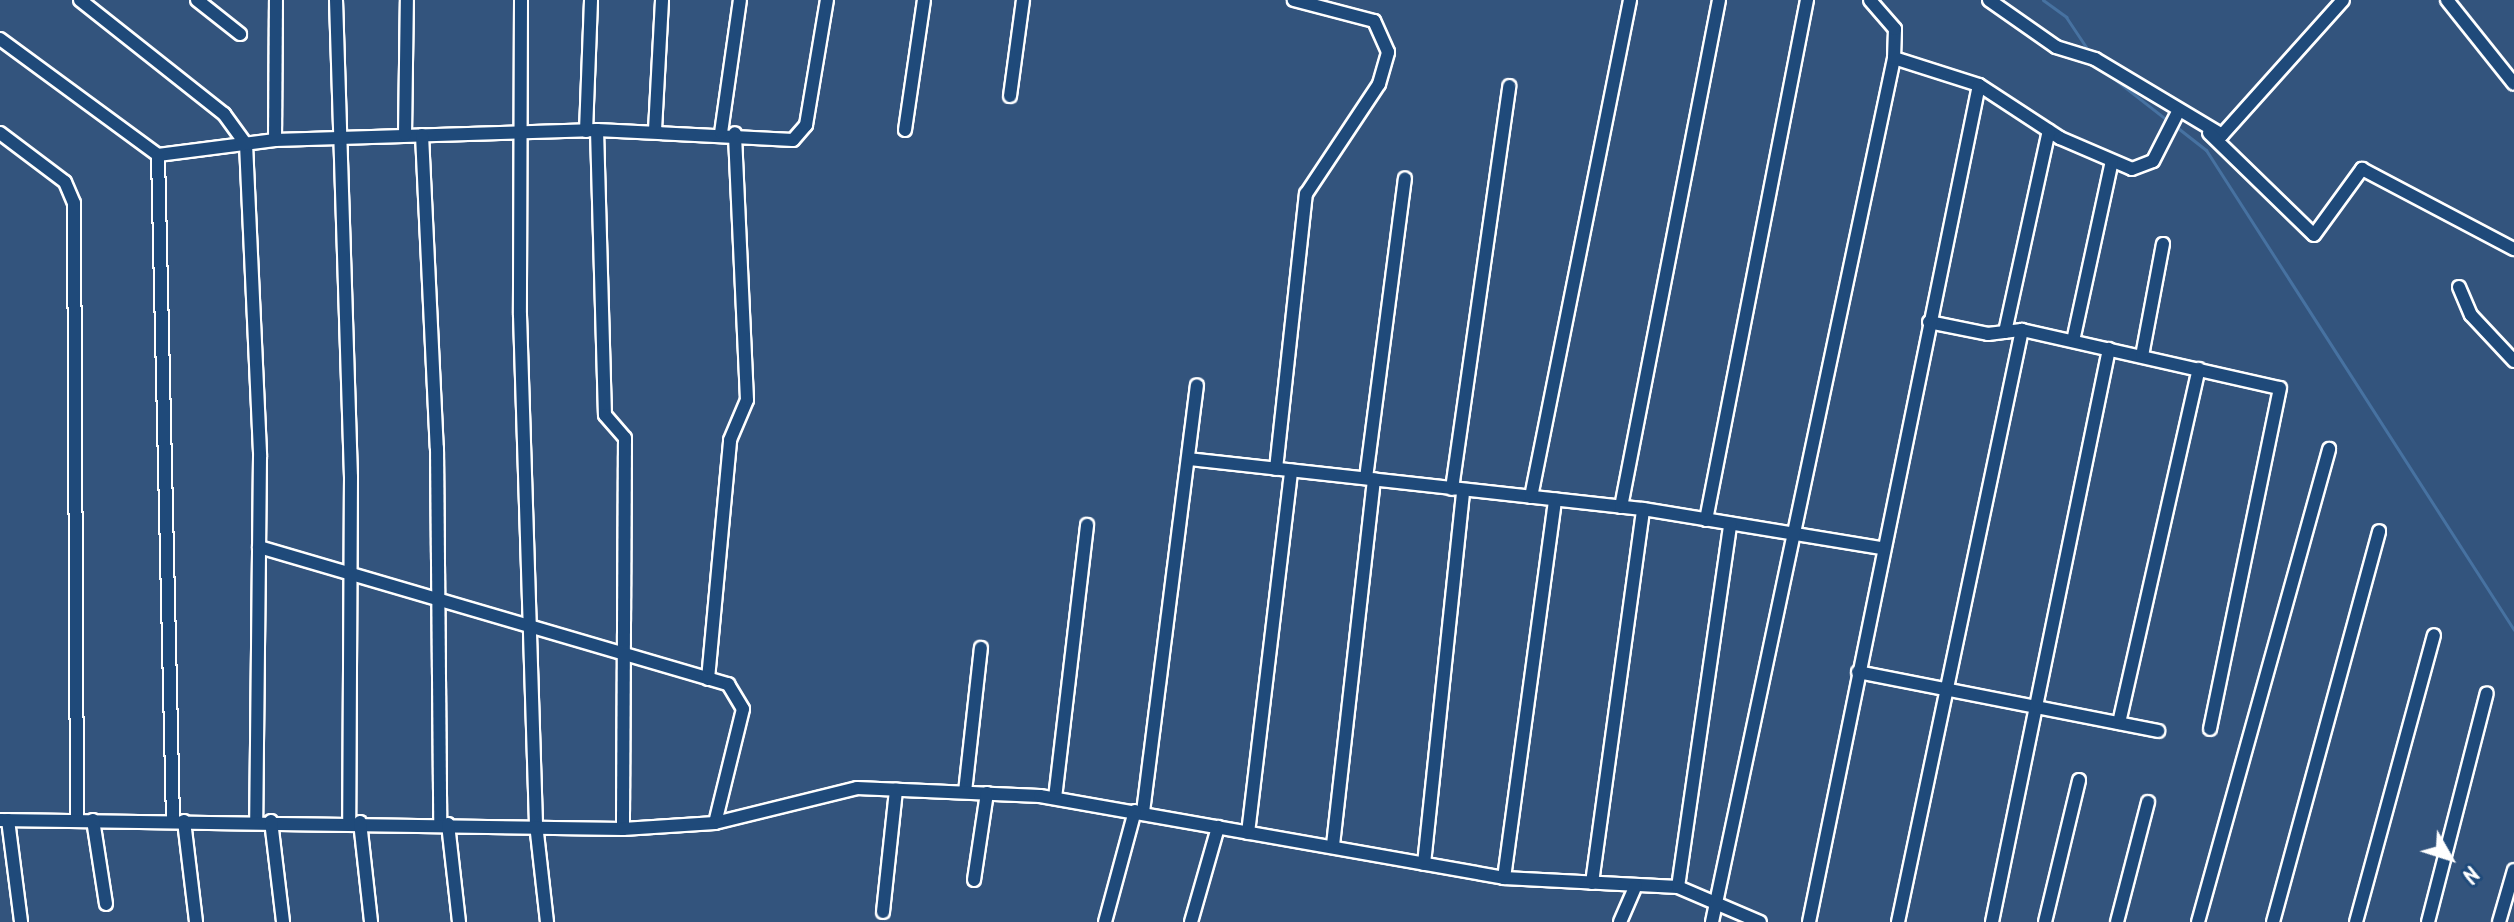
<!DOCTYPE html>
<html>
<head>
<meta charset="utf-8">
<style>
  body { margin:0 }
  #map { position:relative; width:2514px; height:922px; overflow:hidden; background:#33547d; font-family:Kalam,sans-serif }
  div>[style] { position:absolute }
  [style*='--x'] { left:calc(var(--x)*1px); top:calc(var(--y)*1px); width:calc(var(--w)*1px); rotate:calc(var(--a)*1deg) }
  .stream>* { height:3px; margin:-1.5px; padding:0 1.5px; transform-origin:1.5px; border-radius:1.5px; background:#4772a1 }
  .roads { filter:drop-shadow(2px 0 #fff) drop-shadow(-2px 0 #fff) drop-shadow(0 2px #fff) drop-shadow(0 -2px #fff) }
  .minor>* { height:12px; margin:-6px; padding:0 6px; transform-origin:6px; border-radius:6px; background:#1f4a7a }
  span { translate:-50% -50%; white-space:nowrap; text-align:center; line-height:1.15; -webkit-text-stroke:6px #1f4a7a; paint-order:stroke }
  .north { position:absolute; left:2410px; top:818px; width:80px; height:80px; -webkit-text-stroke:6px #1f4a7a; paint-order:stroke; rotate:129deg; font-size:22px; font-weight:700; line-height:32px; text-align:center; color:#fff }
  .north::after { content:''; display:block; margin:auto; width:28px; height:36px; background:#fff; clip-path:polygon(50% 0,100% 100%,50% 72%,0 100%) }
</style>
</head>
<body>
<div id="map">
  <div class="stream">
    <i style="--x:2043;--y:0;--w:29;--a:36"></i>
    <i style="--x:2066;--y:17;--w:43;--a:56.3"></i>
    <i style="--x:2099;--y:67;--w:88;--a:38"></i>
    <i style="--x:2174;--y:125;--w:41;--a:38"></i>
    <i style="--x:2206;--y:150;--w:570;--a:57.31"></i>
  </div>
  <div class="roads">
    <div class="minor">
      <i style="--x:80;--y:0;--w:184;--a:38.4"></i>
      <i style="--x:224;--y:114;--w:37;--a:54"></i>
      <i style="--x:246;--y:144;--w:313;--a:87.4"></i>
      <i style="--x:260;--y:457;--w:364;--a:90.6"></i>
      <i style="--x:197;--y:0;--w:55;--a:38.3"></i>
      <i style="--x:336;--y:0;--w:477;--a:88.2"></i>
      <i style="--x:351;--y:477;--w:345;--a:90.3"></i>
      <i style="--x:521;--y:0;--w:315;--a:90.2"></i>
      <i style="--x:520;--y:315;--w:509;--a:88.2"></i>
      <i style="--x:536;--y:824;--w:99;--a:83.6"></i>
      <i style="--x:1989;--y:0;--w:82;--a:35"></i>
      <i style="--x:2056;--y:47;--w:41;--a:17.1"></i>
      <i style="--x:2095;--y:59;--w:148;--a:30.9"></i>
      <i style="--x:2222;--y:135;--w:181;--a:-48.1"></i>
      <i style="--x:2447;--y:0;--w:107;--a:51.4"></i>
      <i style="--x:0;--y:39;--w:196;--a:36.3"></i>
      <i style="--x:158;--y:155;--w:118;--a:-7.3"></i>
      <i style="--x:275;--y:140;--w:322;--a:-1.8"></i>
      <i style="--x:597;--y:130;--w:196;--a:2.9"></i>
      <i style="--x:793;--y:140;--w:20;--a:-49"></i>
      <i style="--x:806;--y:125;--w:127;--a:-80.5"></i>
      <i style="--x:1894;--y:58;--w:89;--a:17.6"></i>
      <i style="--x:1979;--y:85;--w:97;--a:33.2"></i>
      <i style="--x:2060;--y:138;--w:78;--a:23.3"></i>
      <i style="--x:2132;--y:169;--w:22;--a:-21"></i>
      <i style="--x:2153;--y:161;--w:55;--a:-63"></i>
      <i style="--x:1010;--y:96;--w:97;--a:-82.3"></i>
      <i style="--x:597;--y:130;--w:285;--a:88.4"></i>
      <i style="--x:605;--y:415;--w:30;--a:49"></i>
      <i style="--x:625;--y:438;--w:391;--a:90.3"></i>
      <i style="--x:655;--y:130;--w:130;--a:-86.9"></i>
      <i style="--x:905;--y:130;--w:131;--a:-81.7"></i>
      <i style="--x:586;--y:131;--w:131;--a:-87.8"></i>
      <i style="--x:0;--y:133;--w:81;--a:37"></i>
      <i style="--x:65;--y:182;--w:23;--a:67"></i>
      <i style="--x:74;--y:203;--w:617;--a:89.72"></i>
      <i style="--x:721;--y:133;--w:134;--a:-81.9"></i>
      <i style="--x:2209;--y:133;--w:146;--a:44.2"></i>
      <i style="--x:2314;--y:235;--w:82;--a:-54"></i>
      <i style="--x:2362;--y:169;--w:172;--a:27.8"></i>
      <i style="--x:405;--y:135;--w:135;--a:-89.2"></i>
      <i style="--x:422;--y:135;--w:313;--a:87.3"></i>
      <i style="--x:437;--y:448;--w:375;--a:89.5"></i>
      <i style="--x:275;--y:140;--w:140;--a:-89.6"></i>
      <i style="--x:158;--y:155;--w:666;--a:88.71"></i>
      <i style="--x:2459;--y:287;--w:30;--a:67"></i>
      <i style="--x:2471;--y:315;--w:63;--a:46.9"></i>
      <i style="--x:1929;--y:322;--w:60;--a:11.5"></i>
      <i style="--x:1988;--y:334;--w:34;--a:-7"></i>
      <i style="--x:2022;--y:330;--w:264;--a:12.7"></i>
      <i style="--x:2280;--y:388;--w:348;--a:101.6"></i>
      <i style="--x:2005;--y:332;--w:206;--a:-77.7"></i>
      <i style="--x:2073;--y:341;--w:184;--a:-77.8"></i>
      <i style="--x:2142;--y:356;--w:114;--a:-79.4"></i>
      <i style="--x:1189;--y:459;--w:457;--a:6.3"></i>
      <i style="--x:1643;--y:509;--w:242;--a:9.3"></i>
      <i style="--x:1276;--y:469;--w:277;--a:-83.8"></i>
      <i style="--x:1306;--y:194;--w:132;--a:-56.4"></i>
      <i style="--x:1379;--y:84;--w:33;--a:-74"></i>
      <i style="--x:1388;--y:52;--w:34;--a:-114"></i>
      <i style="--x:1374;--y:21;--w:83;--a:-165.3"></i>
      <i style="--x:1366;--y:478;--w:302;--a:-82.6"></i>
      <i style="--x:1452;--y:489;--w:407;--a:-81.9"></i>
      <i style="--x:1531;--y:497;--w:507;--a:-78.73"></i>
      <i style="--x:1621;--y:507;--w:516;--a:-79.06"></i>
      <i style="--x:1706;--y:520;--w:530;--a:-79.01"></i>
      <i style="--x:259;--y:547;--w:489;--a:16.3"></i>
      <i style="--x:728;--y:684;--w:29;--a:59"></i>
      <i style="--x:743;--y:709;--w:117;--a:103.8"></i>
      <i style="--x:1858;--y:672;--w:306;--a:11.1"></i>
      <i style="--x:708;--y:679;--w:240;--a:-84.7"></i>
      <i style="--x:730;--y:440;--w:43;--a:-67"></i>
      <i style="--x:747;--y:400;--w:267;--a:-92.6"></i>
      <i style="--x:2119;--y:723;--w:363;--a:-77.3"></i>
      <i style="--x:965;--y:792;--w:145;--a:-83.7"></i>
      <i style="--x:1055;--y:798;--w:275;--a:-83.3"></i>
      <i style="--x:1143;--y:812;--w:430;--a:-82.8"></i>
      <i style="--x:0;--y:820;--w:623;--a:0.83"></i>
      <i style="--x:623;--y:829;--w:92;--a:-3.7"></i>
      <i style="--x:715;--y:823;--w:146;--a:-13.8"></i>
      <i style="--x:857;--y:788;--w:183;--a:2.5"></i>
      <i style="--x:1040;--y:796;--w:471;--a:10"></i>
      <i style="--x:1504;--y:878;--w:174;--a:3"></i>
      <i style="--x:1678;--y:887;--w:89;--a:23.1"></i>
      <i style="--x:8;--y:820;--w:103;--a:82.7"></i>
      <i style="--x:93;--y:820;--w:85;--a:81.2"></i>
      <i style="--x:184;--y:821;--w:102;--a:83.2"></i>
      <i style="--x:271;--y:821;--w:102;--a:83.2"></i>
      <i style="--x:360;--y:822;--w:101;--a:83.7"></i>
      <i style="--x:448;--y:824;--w:99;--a:83.6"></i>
      <i style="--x:1248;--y:833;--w:365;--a:-83.2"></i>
      <i style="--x:1333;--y:845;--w:368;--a:-83.6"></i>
      <i style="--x:1424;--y:864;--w:376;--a:-84"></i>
      <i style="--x:1504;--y:878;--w:382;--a:-82.3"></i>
      <i style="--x:974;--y:880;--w:88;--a:-81.5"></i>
      <i style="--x:1592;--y:883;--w:377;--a:-82.2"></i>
      <i style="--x:1678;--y:887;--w:367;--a:-81.8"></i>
      <i style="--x:883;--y:912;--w:123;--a:-83.9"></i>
      <i style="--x:1105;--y:922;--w:115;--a:-74.9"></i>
      <i style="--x:1191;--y:922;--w:99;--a:-74.1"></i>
      <i style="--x:1620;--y:922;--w:40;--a:-66.6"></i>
      <i style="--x:1712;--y:922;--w:883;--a:-78.1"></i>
      <i style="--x:1894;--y:58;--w:29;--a:-88"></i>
      <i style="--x:1895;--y:29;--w:38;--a:-131"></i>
      <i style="--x:1809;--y:922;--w:854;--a:-78.52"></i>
      <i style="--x:1898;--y:922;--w:605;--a:-78.17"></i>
      <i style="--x:1992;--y:922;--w:585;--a:-78.46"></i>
      <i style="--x:2045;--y:922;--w:146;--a:-76.5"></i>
      <i style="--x:2117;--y:922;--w:124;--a:-75.5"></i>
      <i style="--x:2198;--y:922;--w:491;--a:-74.5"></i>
      <i style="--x:2273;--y:922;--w:405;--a:-74.8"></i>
      <i style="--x:2356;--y:922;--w:297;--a:-74.8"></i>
      <i style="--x:2428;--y:922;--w:236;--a:-75.6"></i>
      <i style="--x:2499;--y:922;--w:54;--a:-73.9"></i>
    </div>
  </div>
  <div class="north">N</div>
</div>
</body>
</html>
